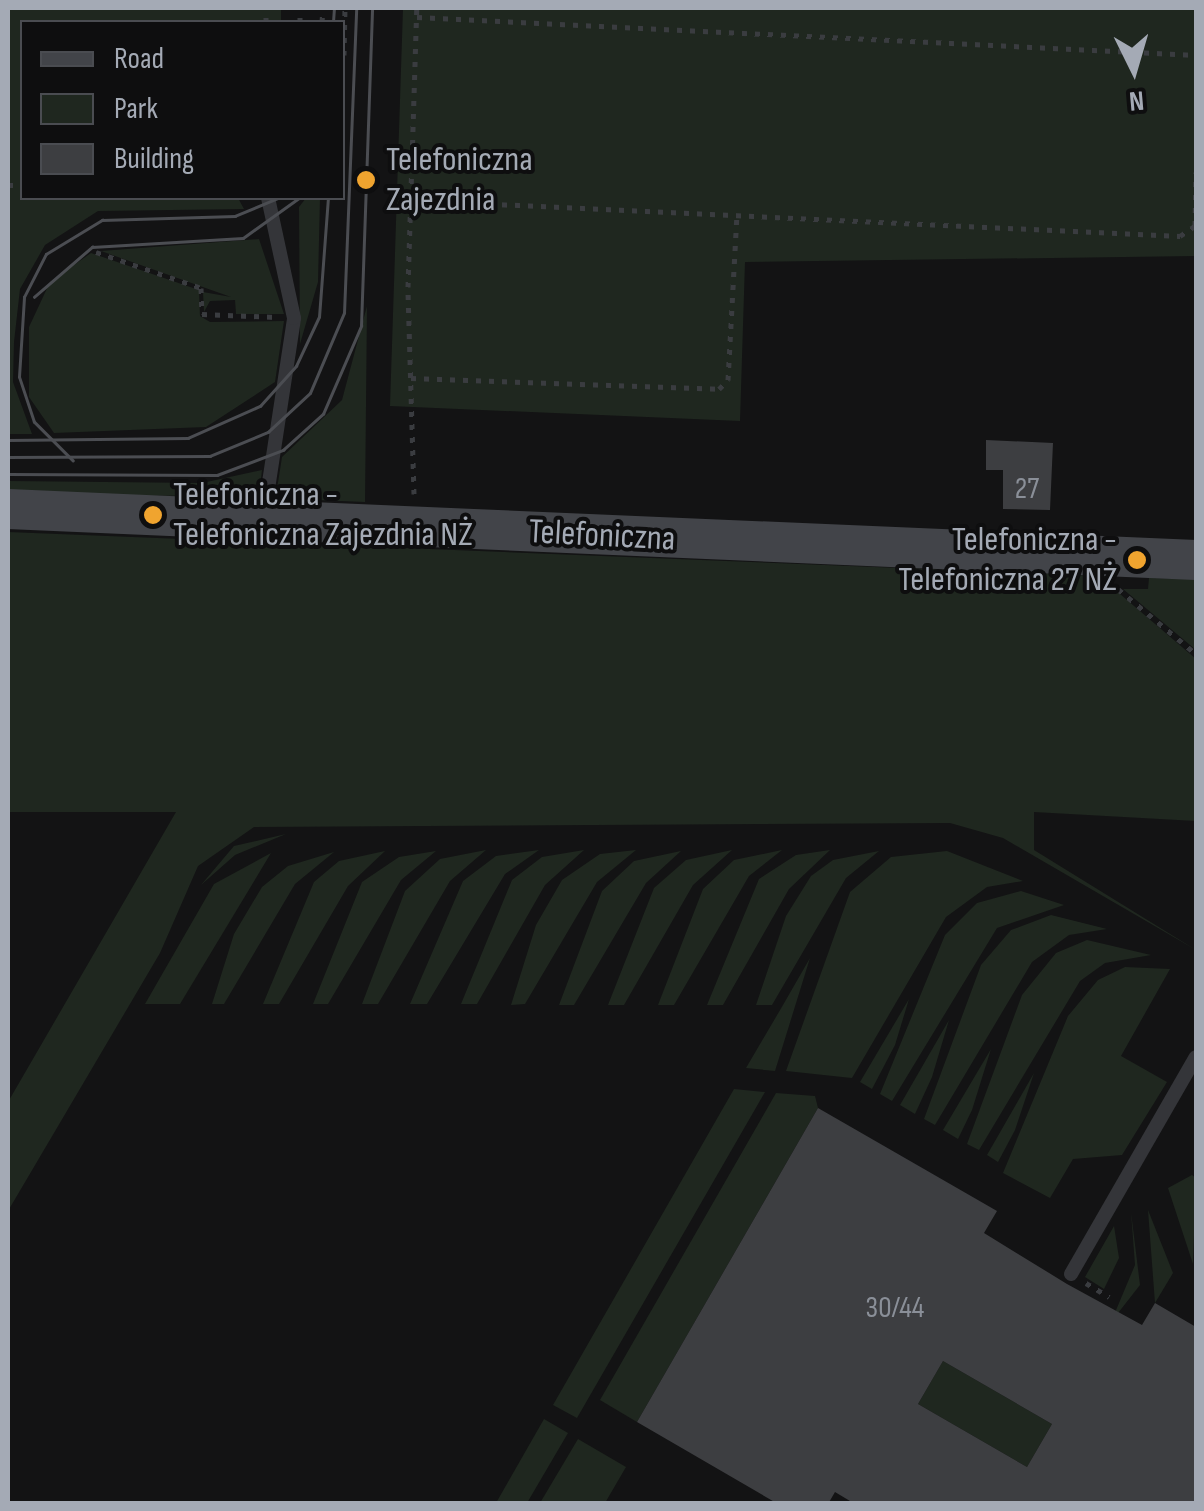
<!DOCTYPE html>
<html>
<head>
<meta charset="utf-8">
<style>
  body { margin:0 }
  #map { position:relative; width:1204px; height:1511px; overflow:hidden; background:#131314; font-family:"Sofia Sans Condensed",sans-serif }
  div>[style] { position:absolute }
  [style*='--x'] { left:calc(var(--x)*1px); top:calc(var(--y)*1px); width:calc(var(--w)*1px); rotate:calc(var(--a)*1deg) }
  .green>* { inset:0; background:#1f271f }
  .building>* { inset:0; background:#3d3e41 }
  .path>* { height:5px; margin-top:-2.5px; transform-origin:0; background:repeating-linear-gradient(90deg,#3a3c40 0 5px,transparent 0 13px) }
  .lane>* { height:14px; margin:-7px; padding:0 7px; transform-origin:7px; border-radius:7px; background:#343539 }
  .secondary>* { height:40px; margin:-20px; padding:0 20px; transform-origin:20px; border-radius:20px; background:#424449 }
  .tram>* { height:2.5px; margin:-1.25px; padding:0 1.25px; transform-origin:1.25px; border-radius:1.25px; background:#4b4d52 }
  .dots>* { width:28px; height:28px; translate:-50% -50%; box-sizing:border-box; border:5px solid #0e0e0f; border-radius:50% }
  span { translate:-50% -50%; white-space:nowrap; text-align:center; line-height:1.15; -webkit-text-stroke:8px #0e0e0f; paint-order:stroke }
  .number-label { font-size:30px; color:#8a8f98 }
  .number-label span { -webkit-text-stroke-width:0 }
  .poi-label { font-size:35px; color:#a4aab5 }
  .left { translate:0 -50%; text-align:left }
  .right { translate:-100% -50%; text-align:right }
  .street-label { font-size:35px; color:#a4aab5 }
  .frame { position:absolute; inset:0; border:10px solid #a4aab5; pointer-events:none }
  .legend { position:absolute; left:20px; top:20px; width:325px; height:180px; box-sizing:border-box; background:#0e0e0f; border:2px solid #4a4c51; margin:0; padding:12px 18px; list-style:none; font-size:30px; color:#a4aab5 }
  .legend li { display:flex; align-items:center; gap:20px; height:50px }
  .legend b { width:50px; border:2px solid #4a4c51 }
  .north { position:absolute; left:1084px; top:20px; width:100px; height:100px; -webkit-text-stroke:8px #0e0e0f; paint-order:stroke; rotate:175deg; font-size:28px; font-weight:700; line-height:40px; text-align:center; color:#a4aab5 }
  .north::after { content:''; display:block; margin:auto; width:35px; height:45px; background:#a4aab5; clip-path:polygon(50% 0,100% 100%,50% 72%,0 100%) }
</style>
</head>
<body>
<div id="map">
  <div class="green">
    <i style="clip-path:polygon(8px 8px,281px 8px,281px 22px,22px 22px,22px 198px,238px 198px,244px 209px,98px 211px,45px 245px,20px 289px,14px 342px,13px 382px,32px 434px,8px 434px)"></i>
    <i style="clip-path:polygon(403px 8px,1196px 8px,1196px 256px,745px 262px,740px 421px,390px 406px)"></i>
    <i style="clip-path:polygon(306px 198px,320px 198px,318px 282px,300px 344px,299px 207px)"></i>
    <i style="clip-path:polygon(259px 239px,284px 314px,236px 314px,235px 300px,210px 301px,204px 312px,203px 292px,231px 297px,101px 251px)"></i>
    <i style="clip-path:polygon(91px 253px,199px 290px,200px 316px,210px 322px,284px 321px,275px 382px,206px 427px,54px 433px,29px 397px,29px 327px,50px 282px)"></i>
    <i style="clip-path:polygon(367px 306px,365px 502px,293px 499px,277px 489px,282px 457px,342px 400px)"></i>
    <i style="clip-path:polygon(262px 470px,260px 487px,245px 496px,8px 495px,8px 481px,202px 483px)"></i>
    <i style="clip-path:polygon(8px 532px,1099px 576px,1196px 659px,1196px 821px,1034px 812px,1034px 850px,1196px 950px,1003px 838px,950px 823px,254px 827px,198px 866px,160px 953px,8px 1211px,8px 1102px,176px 812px,8px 812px)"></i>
    <i style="clip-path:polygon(1149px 578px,1196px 579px,1196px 650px,1123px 589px,1148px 589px)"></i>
    <i style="clip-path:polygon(286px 834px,235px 855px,201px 885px,234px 846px)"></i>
    <i style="clip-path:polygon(486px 850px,450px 881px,378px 1004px,362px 1004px,405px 891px,440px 859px)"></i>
    <i style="clip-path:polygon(539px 850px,505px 874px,427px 1004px,410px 1004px,463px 881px,496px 856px)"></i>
    <i style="clip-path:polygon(584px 850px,545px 885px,477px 1004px,461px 1004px,512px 880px,542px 857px)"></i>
    <i style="clip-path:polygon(636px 850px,597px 882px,525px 1004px,511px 1005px,536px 925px,562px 880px,600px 854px)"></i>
    <i style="clip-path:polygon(732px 850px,693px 885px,624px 1005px,608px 1005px,654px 888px,686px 860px)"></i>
    <i style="clip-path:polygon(782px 850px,749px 876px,674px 1005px,658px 1005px,703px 889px,734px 860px)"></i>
    <i style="clip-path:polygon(830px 850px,789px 889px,723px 1005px,707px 1005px,759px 879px,796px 855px)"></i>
    <i style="clip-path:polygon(385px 851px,348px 886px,279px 1004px,263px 1004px,314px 882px,339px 861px)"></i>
    <i style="clip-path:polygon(436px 851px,401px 880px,328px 1004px,313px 1004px,362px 882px,399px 857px)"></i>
    <i style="clip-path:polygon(681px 851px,646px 883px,574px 1005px,559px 1005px,602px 891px,634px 861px)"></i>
    <i style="clip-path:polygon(879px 851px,846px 878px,772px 1005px,756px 1005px,786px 916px,811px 876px,833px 860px)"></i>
    <i style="clip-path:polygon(947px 851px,1023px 881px,987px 887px,946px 917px,852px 1078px,786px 1071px,850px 892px,891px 857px)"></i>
    <i style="clip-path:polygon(334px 852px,295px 884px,224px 1004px,212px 1004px,234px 934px,262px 887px,288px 866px)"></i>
    <i style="clip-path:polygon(271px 853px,180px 1004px,145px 1004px,214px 884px)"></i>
    <i style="clip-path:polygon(1021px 891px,1064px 905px,997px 928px,892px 1101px,880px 1094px,945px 935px,977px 903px)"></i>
    <i style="clip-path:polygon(1051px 915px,1107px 929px,1069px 935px,1032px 962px,935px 1125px,924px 1119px,981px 965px,1011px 930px)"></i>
    <i style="clip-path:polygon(1087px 940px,1151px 955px,1105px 963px,1080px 981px,979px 1150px,967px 1144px,1022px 995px,1056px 953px)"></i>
    <i style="clip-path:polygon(810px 958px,775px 1071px,746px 1068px,783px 1005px)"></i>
    <i style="clip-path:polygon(1125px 967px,1170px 969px,1121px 1056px,1167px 1082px,1122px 1155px,1073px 1159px,1050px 1198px,1003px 1173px,1068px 1016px,1098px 980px)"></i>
    <i style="clip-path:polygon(909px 999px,895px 1045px,872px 1089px,860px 1082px)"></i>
    <i style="clip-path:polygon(949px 1020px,932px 1077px,915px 1114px,900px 1105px)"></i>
    <i style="clip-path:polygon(991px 1049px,972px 1110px,958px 1139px,943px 1130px)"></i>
    <i style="clip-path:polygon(1034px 1073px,1015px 1130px,998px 1162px,987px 1155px)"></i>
    <i style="clip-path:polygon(734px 1089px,765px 1092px,577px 1418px,553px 1405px)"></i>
    <i style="clip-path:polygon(776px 1093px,815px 1096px,818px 1108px,637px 1422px,600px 1400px)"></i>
    <i style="clip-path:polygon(1192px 1175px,1196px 1178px,1193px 1264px,1168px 1188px)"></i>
    <i style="clip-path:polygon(1148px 1210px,1173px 1273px,1155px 1303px,1151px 1250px)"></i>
    <i style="clip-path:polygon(1131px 1212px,1140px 1285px,1111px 1322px,1135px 1265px)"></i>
    <i style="clip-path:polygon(1114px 1226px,1119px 1258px,1104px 1289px,1085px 1277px)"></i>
    <i style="clip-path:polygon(943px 1361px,1052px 1424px,1027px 1467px,918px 1404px)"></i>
    <i style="clip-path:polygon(544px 1419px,568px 1433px,527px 1503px,496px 1503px)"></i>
    <i style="clip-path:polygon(578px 1439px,626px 1467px,605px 1503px,540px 1503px)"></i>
  </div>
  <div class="building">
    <i style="clip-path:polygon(986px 440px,1053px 443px,1050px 510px,1003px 509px,1003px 470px,986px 470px)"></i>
    <i style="clip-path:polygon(evenodd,818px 1108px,997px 1211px,984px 1233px,1067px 1284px,1142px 1325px,1155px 1303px,1196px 1327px,1196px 1504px,855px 1504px,835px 1492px,828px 1504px,778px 1504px,637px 1422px,818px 1108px,943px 1361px,1052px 1424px,1027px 1467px,918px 1404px,943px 1361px)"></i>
  </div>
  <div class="path">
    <i style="--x:417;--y:17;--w:780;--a:2.79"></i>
    <i style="--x:266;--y:22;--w:14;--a:-90"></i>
    <i style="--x:300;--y:22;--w:14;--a:-90"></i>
    <i style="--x:322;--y:22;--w:14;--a:-86"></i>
    <i style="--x:344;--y:55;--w:47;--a:-88.8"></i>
    <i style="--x:8;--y:185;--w:14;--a:0"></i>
    <i style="--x:411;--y:200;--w:770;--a:2.68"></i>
    <i style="--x:1180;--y:236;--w:18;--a:-34"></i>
    <i style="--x:1195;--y:226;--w:54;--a:-88.9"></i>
    <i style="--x:96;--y:252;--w:111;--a:18.9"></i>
    <i style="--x:201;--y:288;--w:26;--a:88"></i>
    <i style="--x:202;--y:314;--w:74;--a:2.3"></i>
    <i style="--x:411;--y:378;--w:308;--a:2"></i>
    <i style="--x:719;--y:389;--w:13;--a:-45"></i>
    <i style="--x:728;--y:380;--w:164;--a:-86.9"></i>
    <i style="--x:414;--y:494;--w:207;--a:-91.7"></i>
    <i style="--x:408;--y:287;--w:279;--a:-88.2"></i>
    <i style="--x:1118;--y:589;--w:102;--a:39.8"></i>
    <i style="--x:1086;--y:1283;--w:27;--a:31"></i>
  </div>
  <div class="lane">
    <i style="--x:264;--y:515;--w:199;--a:-81.3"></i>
    <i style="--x:294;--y:318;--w:123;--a:-102.2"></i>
    <i style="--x:1071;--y:1274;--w:250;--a:-60.1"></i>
  </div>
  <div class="secondary">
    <i style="--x:8;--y:509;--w:1189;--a:2.46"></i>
  </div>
  <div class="tram">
    <i style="--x:333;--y:22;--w:14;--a:-86"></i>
    <i style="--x:34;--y:297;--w:77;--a:-40.8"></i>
    <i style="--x:92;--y:247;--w:151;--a:-3.4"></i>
    <i style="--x:243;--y:238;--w:69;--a:-35.5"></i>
    <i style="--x:8;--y:440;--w:180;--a:-0.6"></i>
    <i style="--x:188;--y:438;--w:79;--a:-24"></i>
    <i style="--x:260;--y:406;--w:54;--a:-48"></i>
    <i style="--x:296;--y:366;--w:54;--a:-64.9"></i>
    <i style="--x:319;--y:317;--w:119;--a:-85.7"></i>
    <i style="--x:8;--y:457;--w:202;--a:-0.3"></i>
    <i style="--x:210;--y:456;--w:63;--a:-22.5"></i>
    <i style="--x:268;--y:432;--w:57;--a:-42.9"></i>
    <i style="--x:310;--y:393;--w:87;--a:-67"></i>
    <i style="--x:344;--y:313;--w:305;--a:-87.7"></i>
    <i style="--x:73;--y:461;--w:55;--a:-135"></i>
    <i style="--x:34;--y:422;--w:47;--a:-108.4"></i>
    <i style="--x:19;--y:377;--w:80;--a:-86.4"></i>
    <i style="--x:24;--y:297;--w:48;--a:-62.9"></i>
    <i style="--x:46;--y:254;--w:66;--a:-31.3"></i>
    <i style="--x:102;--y:220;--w:133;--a:-1.7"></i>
    <i style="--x:235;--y:216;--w:47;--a:-22.7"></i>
    <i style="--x:8;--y:474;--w:209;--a:0.3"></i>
    <i style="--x:217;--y:475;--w:71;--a:-20.7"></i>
    <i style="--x:283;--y:450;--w:54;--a:-42"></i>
    <i style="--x:323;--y:414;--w:96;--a:-66.6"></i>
    <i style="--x:361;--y:326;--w:318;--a:-88"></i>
  </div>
  <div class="dots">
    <i style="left:366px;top:180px;background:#f0a42f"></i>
    <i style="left:153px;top:515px;background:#f0a42f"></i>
    <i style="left:1137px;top:560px;background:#f0a42f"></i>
  </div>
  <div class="number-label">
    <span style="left:1027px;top:489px">27</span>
    <span style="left:895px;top:1308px">30/44</span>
  </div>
  <div class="poi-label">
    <span class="left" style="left:386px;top:180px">Telefoniczna<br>Zajezdnia</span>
    <span class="left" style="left:173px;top:515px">Telefoniczna -<br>Telefoniczna Zajezdnia NŻ</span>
    <span class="right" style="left:1117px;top:560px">Telefoniczna -<br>Telefoniczna 27 NŻ</span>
  </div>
  <div class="street-label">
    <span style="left:602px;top:536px;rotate:3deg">Telefoniczna</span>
  </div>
  <div class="frame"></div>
  <ul class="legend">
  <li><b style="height:12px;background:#424449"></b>Road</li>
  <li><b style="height:28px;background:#1f271f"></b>Park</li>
  <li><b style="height:28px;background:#3d3e41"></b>Building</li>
  </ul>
  <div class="north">N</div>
</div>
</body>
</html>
